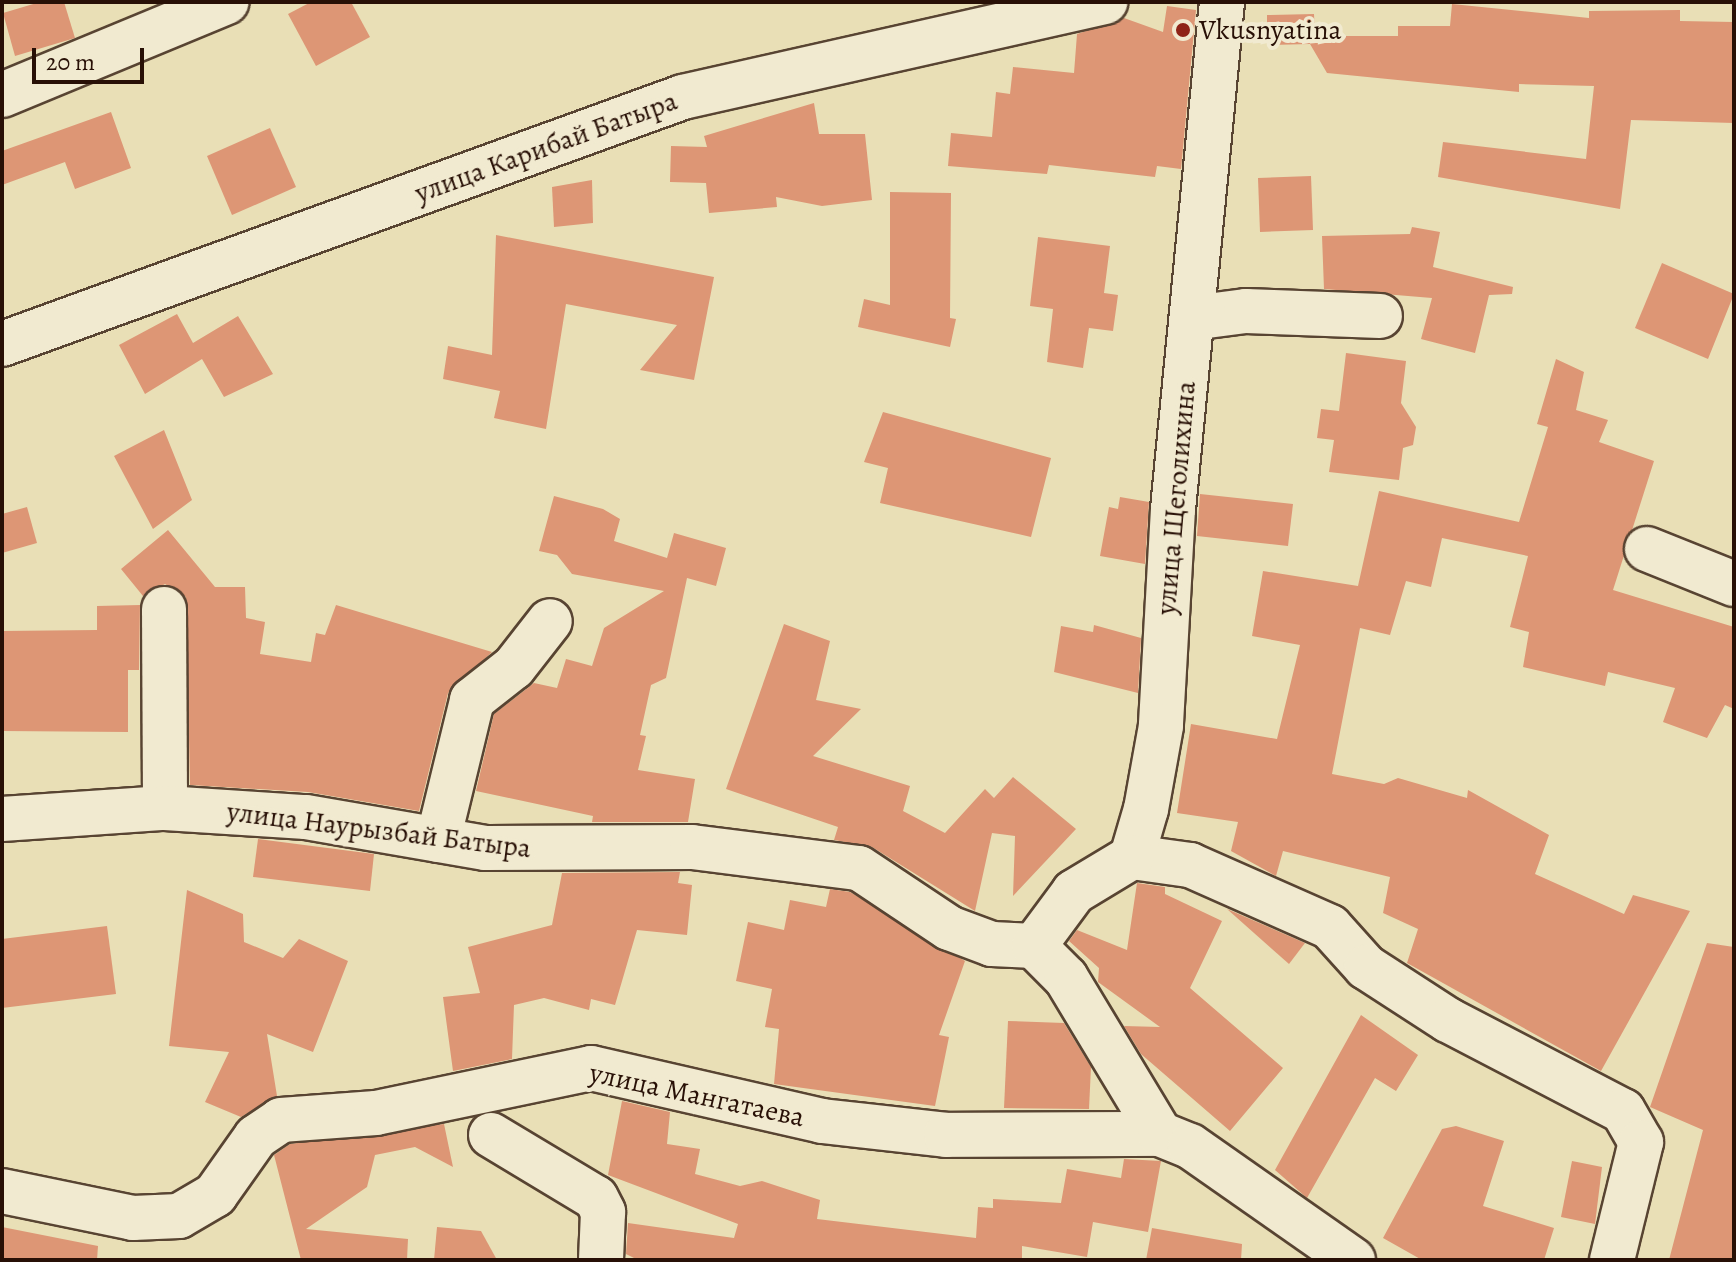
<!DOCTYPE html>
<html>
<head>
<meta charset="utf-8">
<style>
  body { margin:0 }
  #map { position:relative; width:1736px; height:1262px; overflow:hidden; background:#e9dfb6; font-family:Alegreya,serif }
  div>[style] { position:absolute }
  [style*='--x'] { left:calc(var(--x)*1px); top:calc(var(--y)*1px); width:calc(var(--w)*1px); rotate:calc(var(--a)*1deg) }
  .building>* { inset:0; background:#dd9675 }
  .roads { filter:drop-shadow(2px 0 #584432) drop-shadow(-2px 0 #584432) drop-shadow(0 2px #584432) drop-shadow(0 -2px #584432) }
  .street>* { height:44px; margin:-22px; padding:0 22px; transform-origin:22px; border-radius:22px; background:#f1ead0 }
  .secondary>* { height:44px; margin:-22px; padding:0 22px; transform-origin:22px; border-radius:22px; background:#f1ead0 }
  .dots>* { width:22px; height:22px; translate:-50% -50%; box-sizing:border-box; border:4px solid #f1ead0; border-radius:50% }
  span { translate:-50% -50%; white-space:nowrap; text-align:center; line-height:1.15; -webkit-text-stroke:8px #f1ead0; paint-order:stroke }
  .poi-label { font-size:28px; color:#281006 }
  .left { translate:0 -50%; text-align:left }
  .street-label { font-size:28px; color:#281006 }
  .frame { position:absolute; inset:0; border:4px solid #281006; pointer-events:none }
  .scale { position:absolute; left:32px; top:48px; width:112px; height:36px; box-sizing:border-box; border:4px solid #281006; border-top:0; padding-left:10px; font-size:24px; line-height:28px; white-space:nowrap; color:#281006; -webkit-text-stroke:6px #f1ead0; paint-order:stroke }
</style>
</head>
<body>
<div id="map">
  <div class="building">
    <i style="clip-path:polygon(40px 2px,64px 2px,75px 38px,15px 56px,3px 13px)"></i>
    <i style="clip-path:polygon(311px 2px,351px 2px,370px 37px,316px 66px,288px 14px)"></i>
    <i style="clip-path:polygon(1452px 4px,1589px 18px,1589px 11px,1680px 10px,1680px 21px,1734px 22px,1734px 123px,1631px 120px,1620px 209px,1438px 177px,1443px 142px,1586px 159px,1594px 86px,1519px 84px,1519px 92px,1327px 73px,1310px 44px,1267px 45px,1267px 15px,1314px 14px,1315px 36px,1398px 36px,1398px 26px,1450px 26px)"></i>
    <i style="clip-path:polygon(1167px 6px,1196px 10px,1181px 169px,1157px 166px,1155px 177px,1049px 165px,1047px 174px,948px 166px,951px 133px,992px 137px,996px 92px,1010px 94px,1013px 67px,1074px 73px,1077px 34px,1124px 18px,1163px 32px)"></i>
    <i style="clip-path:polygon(814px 103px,819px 134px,865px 134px,872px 200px,822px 206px,776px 197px,777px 207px,709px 213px,706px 183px,670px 182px,671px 146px,707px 147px,704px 136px)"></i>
    <i style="clip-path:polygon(111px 112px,131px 168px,75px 189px,65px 162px,2px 185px,2px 151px)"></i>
    <i style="clip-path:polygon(270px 128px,296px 187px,232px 215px,207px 156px)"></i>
    <i style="clip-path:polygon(1311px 176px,1313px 230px,1260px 232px,1258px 178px)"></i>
    <i style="clip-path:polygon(592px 180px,593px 223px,554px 227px,552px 187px)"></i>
    <i style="clip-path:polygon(890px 192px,951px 193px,950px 318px,956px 319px,950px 347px,858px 327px,864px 299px,890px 305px)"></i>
    <i style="clip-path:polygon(1412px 227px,1440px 232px,1433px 267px,1513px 287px,1512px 294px,1489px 295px,1475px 353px,1421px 339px,1432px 298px,1324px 289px,1322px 236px,1410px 234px)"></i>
    <i style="clip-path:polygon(496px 235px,714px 277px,694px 380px,640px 370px,677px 325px,566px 304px,546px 429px,494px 418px,500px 391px,443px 379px,448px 346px,492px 355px)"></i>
    <i style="clip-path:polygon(1038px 237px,1110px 246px,1104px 293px,1118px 295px,1113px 331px,1089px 328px,1083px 368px,1047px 362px,1053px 309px,1030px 306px)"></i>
    <i style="clip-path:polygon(1662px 263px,1734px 294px,1708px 359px,1635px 328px)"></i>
    <i style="clip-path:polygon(177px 314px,193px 343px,238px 316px,273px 374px,224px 397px,202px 359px,145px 394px,119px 345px)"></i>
    <i style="clip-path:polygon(1346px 353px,1406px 361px,1401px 403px,1416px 427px,1413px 445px,1403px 448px,1399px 480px,1329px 472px,1334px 440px,1317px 438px,1321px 409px,1339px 411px)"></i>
    <i style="clip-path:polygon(1556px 359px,1584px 372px,1576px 410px,1608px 420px,1599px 442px,1654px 461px,1613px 590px,1734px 627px,1734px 709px,1725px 705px,1707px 738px,1663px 722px,1675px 688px,1608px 672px,1605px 686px,1523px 667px,1529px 632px,1510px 627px,1528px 556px,1442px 538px,1431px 587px,1406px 581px,1390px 635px,1360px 628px,1332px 774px,1384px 784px,1398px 778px,1467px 798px,1468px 790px,1549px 835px,1535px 874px,1624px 914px,1633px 895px,1690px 911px,1601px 1071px,1407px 963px,1418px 929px,1383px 913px,1390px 877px,1283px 851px,1276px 876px,1231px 851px,1238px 822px,1177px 813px,1191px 724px,1277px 739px,1300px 645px,1252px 636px,1263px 571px,1358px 586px,1379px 491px,1519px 522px,1548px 427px,1537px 424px)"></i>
    <i style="clip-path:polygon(883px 412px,1051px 458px,1031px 537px,880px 503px,888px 468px,864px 462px)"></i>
    <i style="clip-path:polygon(164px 430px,192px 500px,153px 529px,114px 456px)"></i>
    <i style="clip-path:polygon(1200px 494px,1293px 504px,1288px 546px,1197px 536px)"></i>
    <i style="clip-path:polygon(554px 496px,603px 509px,620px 519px,614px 541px,667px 558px,674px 533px,726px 548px,716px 586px,687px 578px,666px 678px,651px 685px,640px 735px,646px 736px,638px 770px,695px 779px,688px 822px,592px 822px,593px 816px,476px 791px,494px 714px,534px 683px,557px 688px,566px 659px,592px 666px,604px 628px,664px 591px,572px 574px,557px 555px,539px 551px)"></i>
    <i style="clip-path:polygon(1120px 497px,1149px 502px,1145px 564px,1100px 556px,1109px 507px,1118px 509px)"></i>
    <i style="clip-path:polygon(27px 507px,37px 543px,2px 553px,2px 514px)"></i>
    <i style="clip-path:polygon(168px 530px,215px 587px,245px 587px,246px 618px,265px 622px,260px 654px,311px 662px,316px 633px,325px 635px,336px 605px,492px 652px,448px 693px,419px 811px,308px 792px,190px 785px,186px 597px,165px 584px,143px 596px,121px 569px)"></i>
    <i style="clip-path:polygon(140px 605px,139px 670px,128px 670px,128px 732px,2px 731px,2px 631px,97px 630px,97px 606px)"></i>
    <i style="clip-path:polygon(784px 624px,830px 641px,816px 700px,861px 709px,813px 756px,910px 786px,903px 811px,945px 833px,985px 789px,994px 798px,1013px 777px,1076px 829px,1013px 896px,1015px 836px,992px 833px,975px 911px,872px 847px,834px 840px,838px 827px,726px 789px)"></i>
    <i style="clip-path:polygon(1094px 625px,1141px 638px,1138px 693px,1054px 672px,1061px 626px,1093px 632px)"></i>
    <i style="clip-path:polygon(258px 839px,374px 854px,370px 891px,253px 877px)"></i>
    <i style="clip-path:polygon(680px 872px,678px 883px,692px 885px,687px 935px,637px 930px,615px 1005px,591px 999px,589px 1010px,544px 998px,514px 1005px,512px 1059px,453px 1071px,443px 997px,480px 993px,468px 947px,552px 925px,562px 873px)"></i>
    <i style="clip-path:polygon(1137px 883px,1165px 887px,1165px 894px,1222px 921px,1190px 988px,1283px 1068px,1230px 1131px,1141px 1054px,1124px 1026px,1160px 1027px,1098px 982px,1099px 968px,1069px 941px,1077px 930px,1127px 950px)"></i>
    <i style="clip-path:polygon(830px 889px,850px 892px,965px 961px,939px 1035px,949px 1037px,935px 1106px,774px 1084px,779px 1029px,765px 1027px,772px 989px,736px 981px,748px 922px,784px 930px,790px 900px,826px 907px)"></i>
    <i style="clip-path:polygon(187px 890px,243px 914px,244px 942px,283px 958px,299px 939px,348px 961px,313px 1052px,267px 1034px,277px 1096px,241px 1117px,205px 1102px,229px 1052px,169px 1046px)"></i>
    <i style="clip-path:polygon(1227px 909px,1305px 943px,1289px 964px)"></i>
    <i style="clip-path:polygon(107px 926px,116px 994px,2px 1008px,2px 939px)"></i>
    <i style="clip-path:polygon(1707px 943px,1734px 947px,1734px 1260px,1669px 1260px,1703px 1130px,1650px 1107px)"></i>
    <i style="clip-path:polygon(1361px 1015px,1418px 1055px,1396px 1091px,1375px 1078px,1307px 1198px,1275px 1170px)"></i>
    <i style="clip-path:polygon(1008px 1021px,1064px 1023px,1091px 1067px,1089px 1109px,1004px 1108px)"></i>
    <i style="clip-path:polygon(622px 1101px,670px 1112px,667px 1144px,700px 1149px,695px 1174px,740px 1186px,762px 1181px,820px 1200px,817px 1219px,976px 1238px,978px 1207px,993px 1208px,993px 1199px,1061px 1203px,1067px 1169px,1121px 1178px,1124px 1159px,1161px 1161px,1148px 1232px,1093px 1222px,1087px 1257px,1022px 1246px,1022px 1260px,638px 1260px,626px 1254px,628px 1223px,734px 1238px,738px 1224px,608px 1175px)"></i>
    <i style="clip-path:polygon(444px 1124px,453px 1167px,415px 1147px,375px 1155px,367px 1187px,306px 1229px,408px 1239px,407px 1260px,301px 1260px,274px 1155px,290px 1144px)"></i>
    <i style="clip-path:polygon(1456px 1126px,1504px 1141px,1483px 1206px,1554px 1228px,1544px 1260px,1422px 1260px,1383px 1238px,1442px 1129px)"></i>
    <i style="clip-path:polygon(1572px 1161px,1602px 1167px,1595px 1224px,1561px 1217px)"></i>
    <i style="clip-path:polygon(2px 1227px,98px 1246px,97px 1260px,2px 1260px)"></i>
    <i style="clip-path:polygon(437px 1227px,481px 1231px,497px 1260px,434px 1260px)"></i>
    <i style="clip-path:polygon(1152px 1228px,1242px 1244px,1241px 1260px,1146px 1260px)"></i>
  </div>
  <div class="roads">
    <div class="street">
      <i style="--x:2;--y:95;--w:243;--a:-22.5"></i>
      <i style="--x:1192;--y:318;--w:54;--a:-7.4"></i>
      <i style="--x:1246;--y:311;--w:134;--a:2.1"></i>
      <i style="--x:1647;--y:549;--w:94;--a:21.9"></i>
      <i style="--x:164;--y:609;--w:199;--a:89.7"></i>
      <i style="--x:2;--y:819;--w:163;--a:-3.9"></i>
      <i style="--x:165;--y:808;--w:141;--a:3.7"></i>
      <i style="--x:306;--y:817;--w:182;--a:9.8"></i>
      <i style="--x:485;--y:848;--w:207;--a:-0.3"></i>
      <i style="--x:692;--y:847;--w:168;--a:7.2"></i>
      <i style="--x:859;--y:868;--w:108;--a:33.7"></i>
      <i style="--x:949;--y:928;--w:46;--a:20.4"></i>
      <i style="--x:992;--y:944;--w:42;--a:2.7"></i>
      <i style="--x:438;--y:840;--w:144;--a:-76.3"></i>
      <i style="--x:472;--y:700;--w:53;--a:-38.2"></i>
      <i style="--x:514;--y:667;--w:58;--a:-52"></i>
      <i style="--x:1132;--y:857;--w:59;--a:7.9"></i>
      <i style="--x:1190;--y:865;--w:153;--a:23.9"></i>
      <i style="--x:1330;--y:927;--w:54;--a:48"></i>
      <i style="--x:1366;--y:967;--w:98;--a:32.9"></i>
      <i style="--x:1448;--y:1020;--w:197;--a:27.5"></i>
      <i style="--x:1623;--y:1111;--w:36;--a:60"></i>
      <i style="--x:1641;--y:1142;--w:122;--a:103.8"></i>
      <i style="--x:491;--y:1135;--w:122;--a:31"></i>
      <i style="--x:596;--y:1198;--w:16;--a:63"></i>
      <i style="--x:603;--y:1212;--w:48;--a:92.4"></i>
      <i style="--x:2;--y:1191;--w:134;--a:11.6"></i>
      <i style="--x:133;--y:1218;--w:46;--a:-2.5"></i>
      <i style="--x:179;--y:1216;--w:42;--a:-30.3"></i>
      <i style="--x:215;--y:1195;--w:71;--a:-54.7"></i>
      <i style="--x:256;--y:1137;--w:30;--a:-34"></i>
      <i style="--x:281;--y:1120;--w:95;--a:-4.2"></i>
      <i style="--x:376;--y:1113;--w:220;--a:-11.8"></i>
      <i style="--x:591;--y:1068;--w:237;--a:12.9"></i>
      <i style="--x:822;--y:1121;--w:125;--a:6.4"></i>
      <i style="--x:946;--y:1135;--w:214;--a:-0.3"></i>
    </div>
    <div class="secondary">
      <i style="--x:1222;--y:2;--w:509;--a:95.52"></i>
      <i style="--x:1173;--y:509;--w:217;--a:93.2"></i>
      <i style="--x:1161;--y:726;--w:84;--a:100.2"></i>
      <i style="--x:1146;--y:809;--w:50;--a:106.3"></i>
      <i style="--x:1132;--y:857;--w:68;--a:148.9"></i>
      <i style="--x:1074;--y:892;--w:67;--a:126.5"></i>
      <i style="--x:1034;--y:946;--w:45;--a:45"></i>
      <i style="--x:1066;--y:978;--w:182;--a:58.9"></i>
      <i style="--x:1160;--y:1134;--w:32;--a:22"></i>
      <i style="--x:1190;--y:1146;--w:199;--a:35"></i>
      <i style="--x:2;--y:344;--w:724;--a:-19.94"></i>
      <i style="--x:683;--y:97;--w:433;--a:-12.7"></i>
    </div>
  </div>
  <div class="dots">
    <i style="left:1183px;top:30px;background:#8f2418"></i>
  </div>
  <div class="poi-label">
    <span class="left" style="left:1199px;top:30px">Vkusnyatina</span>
  </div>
  <div class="street-label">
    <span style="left:546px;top:147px;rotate:-20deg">улица Карибай Батыра</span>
    <span style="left:1176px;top:498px;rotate:-85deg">улица Щеголихина</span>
    <span style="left:379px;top:830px;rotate:7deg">улица Наурызбай Батыра</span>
    <span style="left:697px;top:1095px;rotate:12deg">улица Мангатаева</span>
  </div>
  <div class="frame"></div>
  <div class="scale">20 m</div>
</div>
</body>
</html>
